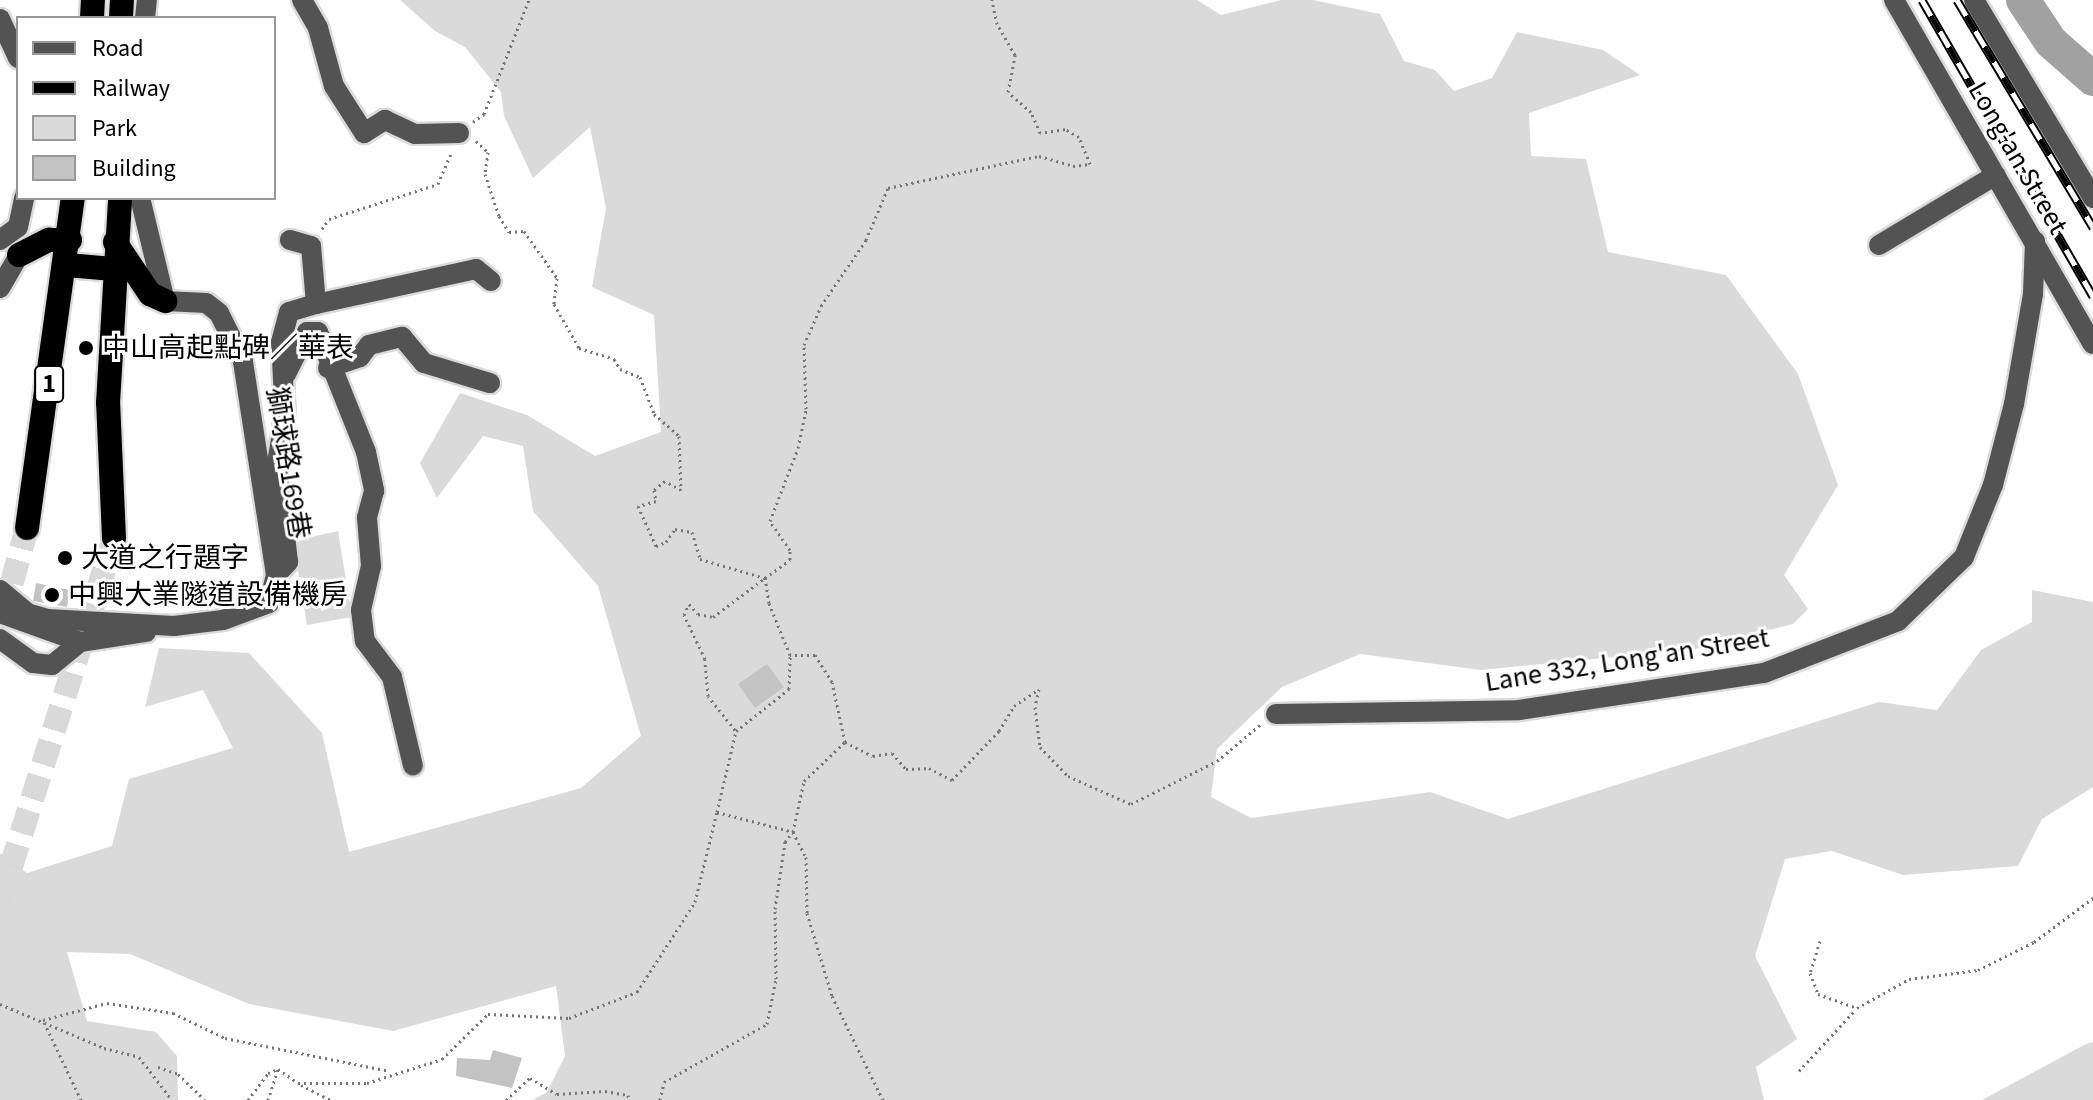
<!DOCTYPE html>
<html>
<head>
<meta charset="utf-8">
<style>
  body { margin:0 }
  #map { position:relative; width:2093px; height:1100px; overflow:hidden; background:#fff; font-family:"Source Sans 3","Noto Sans TC",sans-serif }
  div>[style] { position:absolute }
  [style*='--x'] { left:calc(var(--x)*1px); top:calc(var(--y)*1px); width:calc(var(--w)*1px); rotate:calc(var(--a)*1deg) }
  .green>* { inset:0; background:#dadada }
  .river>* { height:34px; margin:-17px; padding:0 17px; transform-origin:17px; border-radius:17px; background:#a1a1a1 }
  .building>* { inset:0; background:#c3c3c3 }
  .highway-tunnel>* { height:24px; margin-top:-12px; transform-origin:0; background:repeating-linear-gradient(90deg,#d9d9d9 0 24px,transparent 0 36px) }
  .path>* { height:3px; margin-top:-1.5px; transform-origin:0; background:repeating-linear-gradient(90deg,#757575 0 2px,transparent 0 6px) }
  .roads { filter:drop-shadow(2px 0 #dbdbdb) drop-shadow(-2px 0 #dbdbdb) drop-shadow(0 2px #dbdbdb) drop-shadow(0 -2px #dbdbdb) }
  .minor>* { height:20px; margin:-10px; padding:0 10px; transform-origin:10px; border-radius:10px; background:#535353 }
  .highway>* { height:24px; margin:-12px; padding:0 12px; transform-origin:12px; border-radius:12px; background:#000 }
  .rail>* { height:9px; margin-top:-4.5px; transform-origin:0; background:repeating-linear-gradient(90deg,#fff 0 18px,#000 0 36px); box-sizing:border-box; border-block:2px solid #000 }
  .dots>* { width:22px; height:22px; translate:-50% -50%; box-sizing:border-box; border:4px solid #fff; border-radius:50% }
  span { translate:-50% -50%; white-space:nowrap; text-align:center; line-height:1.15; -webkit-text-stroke:6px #fff; paint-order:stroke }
  .shield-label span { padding:2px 6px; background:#fff; border:2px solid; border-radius:6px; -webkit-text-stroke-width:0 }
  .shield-label { font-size:26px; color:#000; font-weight:700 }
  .street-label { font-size:28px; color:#000 }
  .poi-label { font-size:28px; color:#000 }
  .left { translate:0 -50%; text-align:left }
  .legend { position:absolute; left:16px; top:16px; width:260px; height:184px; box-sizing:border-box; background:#fff; border:2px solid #999; margin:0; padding:10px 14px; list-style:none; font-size:24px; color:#000 }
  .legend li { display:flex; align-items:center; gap:16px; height:40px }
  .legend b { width:40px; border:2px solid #999 }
</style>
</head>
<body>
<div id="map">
  <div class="green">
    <i style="clip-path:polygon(400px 0,1197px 0,1221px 15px,1281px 0,1313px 0,1380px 14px,1404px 61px,1435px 70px,1454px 91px,1492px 78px,1517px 32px,1603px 50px,1640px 75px,1529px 113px,1531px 156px,1586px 159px,1608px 252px,1726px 275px,1798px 374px,1838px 485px,1784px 575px,1808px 609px,1793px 624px,1695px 649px,1481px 670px,1360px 654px,1282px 687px,1217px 749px,1211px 797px,1251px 818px,1430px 792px,1508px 819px,1879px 702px,1937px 710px,1981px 650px,2032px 622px,2032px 590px,2093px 602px,2093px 787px,2042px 819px,2018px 866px,1903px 875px,1832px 851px,1785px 859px,1755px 956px,1797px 1039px,1756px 1067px,1764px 1100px,533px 1100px,547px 1092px,565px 1056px,556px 986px,393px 1031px,249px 1004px,130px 954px,67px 952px,87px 1021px,156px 1032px,177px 1056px,178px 1100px,0 1100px,0 853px,27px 873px,112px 846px,129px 779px,233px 748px,203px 690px,145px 707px,159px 648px,249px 653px,322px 733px,349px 852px,581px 788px,641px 736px,598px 586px,533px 511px,523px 446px,483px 436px,437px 498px,420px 463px,460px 393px,527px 415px,595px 456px,661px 432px,654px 315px,592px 287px,606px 208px,590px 127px,533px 178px,504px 116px,501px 92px,465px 47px,435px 31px)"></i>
    <i style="clip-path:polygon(338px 531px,352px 617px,307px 625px,293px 541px)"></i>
    <i style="clip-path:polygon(2093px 1042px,2093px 1100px,1982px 1100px,2084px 1045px)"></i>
  </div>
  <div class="river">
    <i style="--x:2023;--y:0;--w:50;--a:56.3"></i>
    <i style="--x:2051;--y:42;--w:56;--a:41.4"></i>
  </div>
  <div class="building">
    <i style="clip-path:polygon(36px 583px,70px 590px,67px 607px,33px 601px)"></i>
    <i style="clip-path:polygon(767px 664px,784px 687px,755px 708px,738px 684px)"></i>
    <i style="clip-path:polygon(493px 1050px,522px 1058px,512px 1088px,456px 1076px,457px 1058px,490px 1060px)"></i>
  </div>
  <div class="highway-tunnel">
    <i style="--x:2;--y:618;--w:93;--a:-74.5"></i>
    <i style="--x:0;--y:902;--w:381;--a:-72.6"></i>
  </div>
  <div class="path">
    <i style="--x:473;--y:122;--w:14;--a:-36"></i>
    <i style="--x:484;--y:114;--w:123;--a:-68.5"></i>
    <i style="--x:476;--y:141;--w:16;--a:43"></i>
    <i style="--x:488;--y:152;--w:22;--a:98"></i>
    <i style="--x:485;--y:174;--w:44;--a:71.6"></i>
    <i style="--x:499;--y:216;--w:19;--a:58"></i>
    <i style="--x:509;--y:232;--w:15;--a:-4"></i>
    <i style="--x:524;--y:231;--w:57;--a:54.9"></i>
    <i style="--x:557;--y:278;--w:26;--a:97"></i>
    <i style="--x:554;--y:304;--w:51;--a:60.4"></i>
    <i style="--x:579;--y:348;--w:37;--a:17"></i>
    <i style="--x:614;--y:359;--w:12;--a:59"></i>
    <i style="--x:620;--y:369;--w:22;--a:22"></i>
    <i style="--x:640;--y:377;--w:40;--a:69"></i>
    <i style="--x:654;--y:414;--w:33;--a:41"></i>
    <i style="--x:679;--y:436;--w:54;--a:87.9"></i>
    <i style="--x:681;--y:490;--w:18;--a:-151"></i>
    <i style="--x:665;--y:481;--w:14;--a:141"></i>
    <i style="--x:654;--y:490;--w:11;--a:80"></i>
    <i style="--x:656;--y:501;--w:19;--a:164"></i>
    <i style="--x:638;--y:506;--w:44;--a:65.8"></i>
    <i style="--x:656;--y:546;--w:11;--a:-22"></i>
    <i style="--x:666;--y:542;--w:16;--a:-55"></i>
    <i style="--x:675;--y:529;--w:17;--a:10"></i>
    <i style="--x:692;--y:532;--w:28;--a:73"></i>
    <i style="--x:700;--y:559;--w:68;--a:16.3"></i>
    <i style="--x:322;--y:229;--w:12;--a:-55"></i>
    <i style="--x:329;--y:219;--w:114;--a:-17.8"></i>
    <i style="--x:438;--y:184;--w:34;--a:-67"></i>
    <i style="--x:735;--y:730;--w:43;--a:-128.5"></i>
    <i style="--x:708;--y:696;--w:37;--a:-95"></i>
    <i style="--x:705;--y:659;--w:49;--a:-115.5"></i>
    <i style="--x:684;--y:615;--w:12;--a:-66"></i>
    <i style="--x:689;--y:604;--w:13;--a:48"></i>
    <i style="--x:698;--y:614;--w:15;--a:11"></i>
    <i style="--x:713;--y:617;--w:65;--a:-36.9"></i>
    <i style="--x:845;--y:742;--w:31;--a:27"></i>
    <i style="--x:873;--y:756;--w:19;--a:-9"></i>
    <i style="--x:892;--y:753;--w:21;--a:49"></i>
    <i style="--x:906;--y:769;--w:23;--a:-2"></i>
    <i style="--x:929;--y:768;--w:26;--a:28"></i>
    <i style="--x:952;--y:780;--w:68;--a:-46.2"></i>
    <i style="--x:999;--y:731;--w:29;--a:-59"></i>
    <i style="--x:1014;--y:706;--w:30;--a:-34"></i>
    <i style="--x:1039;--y:689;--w:18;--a:103"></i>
    <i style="--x:1035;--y:707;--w:40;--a:82.9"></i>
    <i style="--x:1040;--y:747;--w:40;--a:46"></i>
    <i style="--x:1068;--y:776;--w:69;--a:24"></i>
    <i style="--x:1131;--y:804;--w:96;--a:-26.6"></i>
    <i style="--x:1217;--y:761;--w:57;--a:-40.1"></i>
    <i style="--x:717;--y:812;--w:83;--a:-76.8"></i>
    <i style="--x:736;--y:731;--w:68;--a:-38.4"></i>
    <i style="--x:789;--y:689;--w:34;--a:-88"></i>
    <i style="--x:790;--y:655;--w:56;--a:-112"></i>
    <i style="--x:769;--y:603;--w:25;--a:-99"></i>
    <i style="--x:765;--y:578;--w:31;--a:-36"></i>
    <i style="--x:790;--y:560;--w:10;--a:-90"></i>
    <i style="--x:790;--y:550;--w:35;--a:-125"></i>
    <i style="--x:770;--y:521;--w:78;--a:-69"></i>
    <i style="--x:798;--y:448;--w:40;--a:-78"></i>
    <i style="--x:806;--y:409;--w:64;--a:-91.8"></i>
    <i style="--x:804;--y:345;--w:43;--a:-66.4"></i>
    <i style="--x:821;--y:306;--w:80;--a:-55.7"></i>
    <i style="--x:866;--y:240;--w:56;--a:-67.1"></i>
    <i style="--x:888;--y:188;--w:154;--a:-12"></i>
    <i style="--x:1039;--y:156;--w:35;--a:16"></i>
    <i style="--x:1073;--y:166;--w:17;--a:-7"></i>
    <i style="--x:1090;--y:164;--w:29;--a:-112"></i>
    <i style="--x:1079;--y:137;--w:16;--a:-150"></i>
    <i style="--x:1065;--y:129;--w:25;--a:171"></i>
    <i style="--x:1040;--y:133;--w:23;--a:-113"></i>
    <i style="--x:1031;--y:112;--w:30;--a:-139"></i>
    <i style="--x:1008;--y:92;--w:38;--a:-79"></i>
    <i style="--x:1015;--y:55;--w:36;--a:-120"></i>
    <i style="--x:997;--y:24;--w:25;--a:-102"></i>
    <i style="--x:1820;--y:941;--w:34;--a:107"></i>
    <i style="--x:1810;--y:973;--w:22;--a:69"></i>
    <i style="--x:1818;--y:994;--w:41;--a:19.7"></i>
    <i style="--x:1857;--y:1008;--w:60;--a:-29.1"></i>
    <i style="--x:1909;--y:979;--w:70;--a:-7.4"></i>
    <i style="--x:1978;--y:970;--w:63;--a:-26.6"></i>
    <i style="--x:2034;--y:942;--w:74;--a:-36.7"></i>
    <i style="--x:0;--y:1004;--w:113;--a:22.9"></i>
    <i style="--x:104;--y:1048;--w:36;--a:14"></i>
    <i style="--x:139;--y:1057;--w:54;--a:52.5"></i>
    <i style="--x:158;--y:1067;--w:21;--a:19"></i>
    <i style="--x:178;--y:1074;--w:37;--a:44"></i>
    <i style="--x:1799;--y:1071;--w:84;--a:-47.4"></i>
    <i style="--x:301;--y:1085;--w:34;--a:27"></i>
    <i style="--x:81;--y:1100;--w:89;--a:-115.4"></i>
    <i style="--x:43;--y:1020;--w:66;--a:-14.9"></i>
    <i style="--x:107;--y:1003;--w:67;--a:8.6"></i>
    <i style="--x:173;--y:1013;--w:58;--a:25.7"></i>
    <i style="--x:225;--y:1038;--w:168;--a:11.3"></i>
    <i style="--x:248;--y:1100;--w:34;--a:-53"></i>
    <i style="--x:268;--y:1073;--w:11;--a:-22"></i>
    <i style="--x:278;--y:1069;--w:24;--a:35"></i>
    <i style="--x:298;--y:1083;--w:69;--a:0"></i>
    <i style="--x:367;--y:1083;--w:79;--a:-17.7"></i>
    <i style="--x:442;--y:1059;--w:64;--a:-44.4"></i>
    <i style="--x:488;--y:1014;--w:81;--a:2.8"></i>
    <i style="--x:569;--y:1018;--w:73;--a:-20.9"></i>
    <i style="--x:637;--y:992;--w:107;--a:-57.2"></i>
    <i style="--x:695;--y:902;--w:93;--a:-76.3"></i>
    <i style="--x:717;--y:812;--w:79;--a:14.7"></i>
    <i style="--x:793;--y:832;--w:28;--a:63"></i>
    <i style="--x:806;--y:857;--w:56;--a:89"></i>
    <i style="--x:807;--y:913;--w:87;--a:73.2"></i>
    <i style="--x:832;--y:996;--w:116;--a:63.9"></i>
    <i style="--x:268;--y:1100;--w:33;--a:-72"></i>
    <i style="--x:506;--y:1100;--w:33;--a:-43"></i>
    <i style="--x:530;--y:1078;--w:31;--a:31"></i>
    <i style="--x:557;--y:1094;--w:48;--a:-3.6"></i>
    <i style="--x:605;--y:1091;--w:23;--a:10"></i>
    <i style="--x:628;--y:1095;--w:5;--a:79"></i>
    <i style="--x:660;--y:1100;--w:18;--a:-77"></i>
    <i style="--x:664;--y:1082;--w:118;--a:-29.4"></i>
    <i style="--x:767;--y:1024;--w:46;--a:-78.7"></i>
    <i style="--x:776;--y:979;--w:70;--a:-90.8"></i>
    <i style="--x:775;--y:909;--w:68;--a:-81.5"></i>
    <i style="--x:785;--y:842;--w:13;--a:-51"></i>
    <i style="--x:793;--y:832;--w:52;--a:-77.8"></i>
    <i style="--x:804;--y:781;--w:57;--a:-43.6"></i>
    <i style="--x:845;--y:742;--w:61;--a:-102.2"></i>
    <i style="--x:832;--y:682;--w:32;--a:-122"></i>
    <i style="--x:815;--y:655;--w:25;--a:180"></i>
  </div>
  <div class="roads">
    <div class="minor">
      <i style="--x:302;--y:0;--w:32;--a:60"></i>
      <i style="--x:318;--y:28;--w:60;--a:74.6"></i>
      <i style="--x:334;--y:86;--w:56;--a:57.4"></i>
      <i style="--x:364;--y:133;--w:25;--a:-32"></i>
      <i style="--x:385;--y:120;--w:33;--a:25"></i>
      <i style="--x:415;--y:134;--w:44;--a:-1.3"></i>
      <i style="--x:1894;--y:0;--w:397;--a:60"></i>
      <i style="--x:1974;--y:0;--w:231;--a:59"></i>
      <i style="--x:145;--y:18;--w:18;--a:-84"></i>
      <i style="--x:0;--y:19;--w:43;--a:65.2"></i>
      <i style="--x:0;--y:240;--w:22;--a:-36"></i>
      <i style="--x:18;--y:227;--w:30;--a:-78"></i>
      <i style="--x:1879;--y:245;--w:136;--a:-30.9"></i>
      <i style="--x:0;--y:288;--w:38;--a:-60"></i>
      <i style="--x:316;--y:304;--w:164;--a:-12.3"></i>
      <i style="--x:476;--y:269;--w:19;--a:39"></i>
      <i style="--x:328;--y:368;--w:34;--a:-19"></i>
      <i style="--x:360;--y:357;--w:15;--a:-53"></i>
      <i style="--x:369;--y:345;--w:34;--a:-14"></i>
      <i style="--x:402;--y:337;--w:34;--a:50"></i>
      <i style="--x:424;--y:363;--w:69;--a:16.9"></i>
      <i style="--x:286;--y:374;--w:47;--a:-63.4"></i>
      <i style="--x:307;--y:332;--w:11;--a:0"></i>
      <i style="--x:318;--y:332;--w:129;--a:68.2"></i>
      <i style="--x:366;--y:452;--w:40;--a:78"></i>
      <i style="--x:374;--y:491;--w:28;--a:105"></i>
      <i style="--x:367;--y:518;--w:48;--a:85.2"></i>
      <i style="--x:371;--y:566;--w:45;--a:102.8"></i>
      <i style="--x:361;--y:610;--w:31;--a:83"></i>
      <i style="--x:365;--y:641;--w:45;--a:53.1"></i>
      <i style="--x:392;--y:677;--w:91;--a:76.7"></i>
      <i style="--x:276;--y:575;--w:18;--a:-47"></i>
      <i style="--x:288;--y:562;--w:100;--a:-96.3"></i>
      <i style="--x:277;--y:463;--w:48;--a:-80.3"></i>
      <i style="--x:285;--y:416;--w:74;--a:-93.1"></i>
      <i style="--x:281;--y:342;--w:31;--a:-75"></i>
      <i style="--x:289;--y:312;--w:28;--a:-17"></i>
      <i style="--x:316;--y:304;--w:58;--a:-94.9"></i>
      <i style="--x:311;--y:246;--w:22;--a:-164"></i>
      <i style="--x:0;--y:590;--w:35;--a:40"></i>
      <i style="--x:27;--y:613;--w:22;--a:16"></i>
      <i style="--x:48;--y:619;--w:126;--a:3.2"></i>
      <i style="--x:174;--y:626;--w:49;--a:-7"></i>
      <i style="--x:223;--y:620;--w:49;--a:-20.3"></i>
      <i style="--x:269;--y:603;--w:29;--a:-76"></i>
      <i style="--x:276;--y:575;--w:217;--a:-98.8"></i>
      <i style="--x:243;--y:361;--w:54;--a:-116.6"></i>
      <i style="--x:219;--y:313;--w:16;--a:-142"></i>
      <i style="--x:206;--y:303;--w:41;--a:-177.2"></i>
      <i style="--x:165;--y:301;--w:106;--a:-103.6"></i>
      <i style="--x:0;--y:613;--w:85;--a:19.9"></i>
      <i style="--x:80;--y:642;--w:67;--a:-8.6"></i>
      <i style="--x:0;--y:639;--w:41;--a:36"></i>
      <i style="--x:33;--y:663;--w:19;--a:6"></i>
      <i style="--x:52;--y:665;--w:36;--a:-39"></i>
      <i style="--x:1276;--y:714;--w:243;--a:-0.9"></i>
      <i style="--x:1519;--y:710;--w:248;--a:-8.6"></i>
      <i style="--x:1764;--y:673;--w:144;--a:-21.2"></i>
      <i style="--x:1898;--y:621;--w:92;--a:-44.1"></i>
      <i style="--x:1964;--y:557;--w:78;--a:-68.1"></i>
      <i style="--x:1993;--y:485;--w:84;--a:-75.5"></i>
      <i style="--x:2014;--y:404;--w:112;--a:-80.2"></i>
      <i style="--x:2033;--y:294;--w:53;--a:-87.8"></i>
    </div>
    <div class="highway">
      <i style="--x:92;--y:18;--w:18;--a:-87"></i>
      <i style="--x:121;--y:18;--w:18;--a:-87"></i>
      <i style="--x:115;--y:242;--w:63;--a:56.1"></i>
      <i style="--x:150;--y:294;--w:17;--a:25"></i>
      <i style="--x:19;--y:255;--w:34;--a:-27"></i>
      <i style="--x:49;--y:240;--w:21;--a:0"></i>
      <i style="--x:67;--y:265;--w:46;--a:5"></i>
      <i style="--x:27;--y:528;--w:333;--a:-82.1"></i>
      <i style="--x:114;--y:538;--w:135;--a:-92.5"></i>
      <i style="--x:108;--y:403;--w:205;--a:-86.6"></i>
    </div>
  </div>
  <div class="rail">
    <i style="--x:1922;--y:0;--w:342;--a:60"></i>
    <i style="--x:1957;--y:0;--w:265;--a:59.1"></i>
  </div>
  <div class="dots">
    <i style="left:86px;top:348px;background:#000"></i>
    <i style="left:65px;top:558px;background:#000"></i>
    <i style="left:52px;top:595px;background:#000"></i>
  </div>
  <div class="shield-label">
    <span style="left:49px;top:384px">1</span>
  </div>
  <div class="street-label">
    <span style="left:2018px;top:158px;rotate:60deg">Long'an Street</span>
    <span style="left:288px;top:463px;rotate:81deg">獅球路169巷</span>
    <span style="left:1627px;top:660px;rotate:-9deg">Lane 332, Long'an Street</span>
  </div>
  <div class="poi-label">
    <span class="left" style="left:102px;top:348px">中山高起點碑／華表</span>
    <span class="left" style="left:81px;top:558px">大道之行題字</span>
    <span class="left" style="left:68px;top:595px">中興大業隧道設備機房</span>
  </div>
  <ul class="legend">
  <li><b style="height:10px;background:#535353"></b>Road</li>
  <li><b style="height:10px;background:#000"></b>Railway</li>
  <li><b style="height:22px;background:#dadada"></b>Park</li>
  <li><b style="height:22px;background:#c3c3c3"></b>Building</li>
  </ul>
</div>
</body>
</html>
